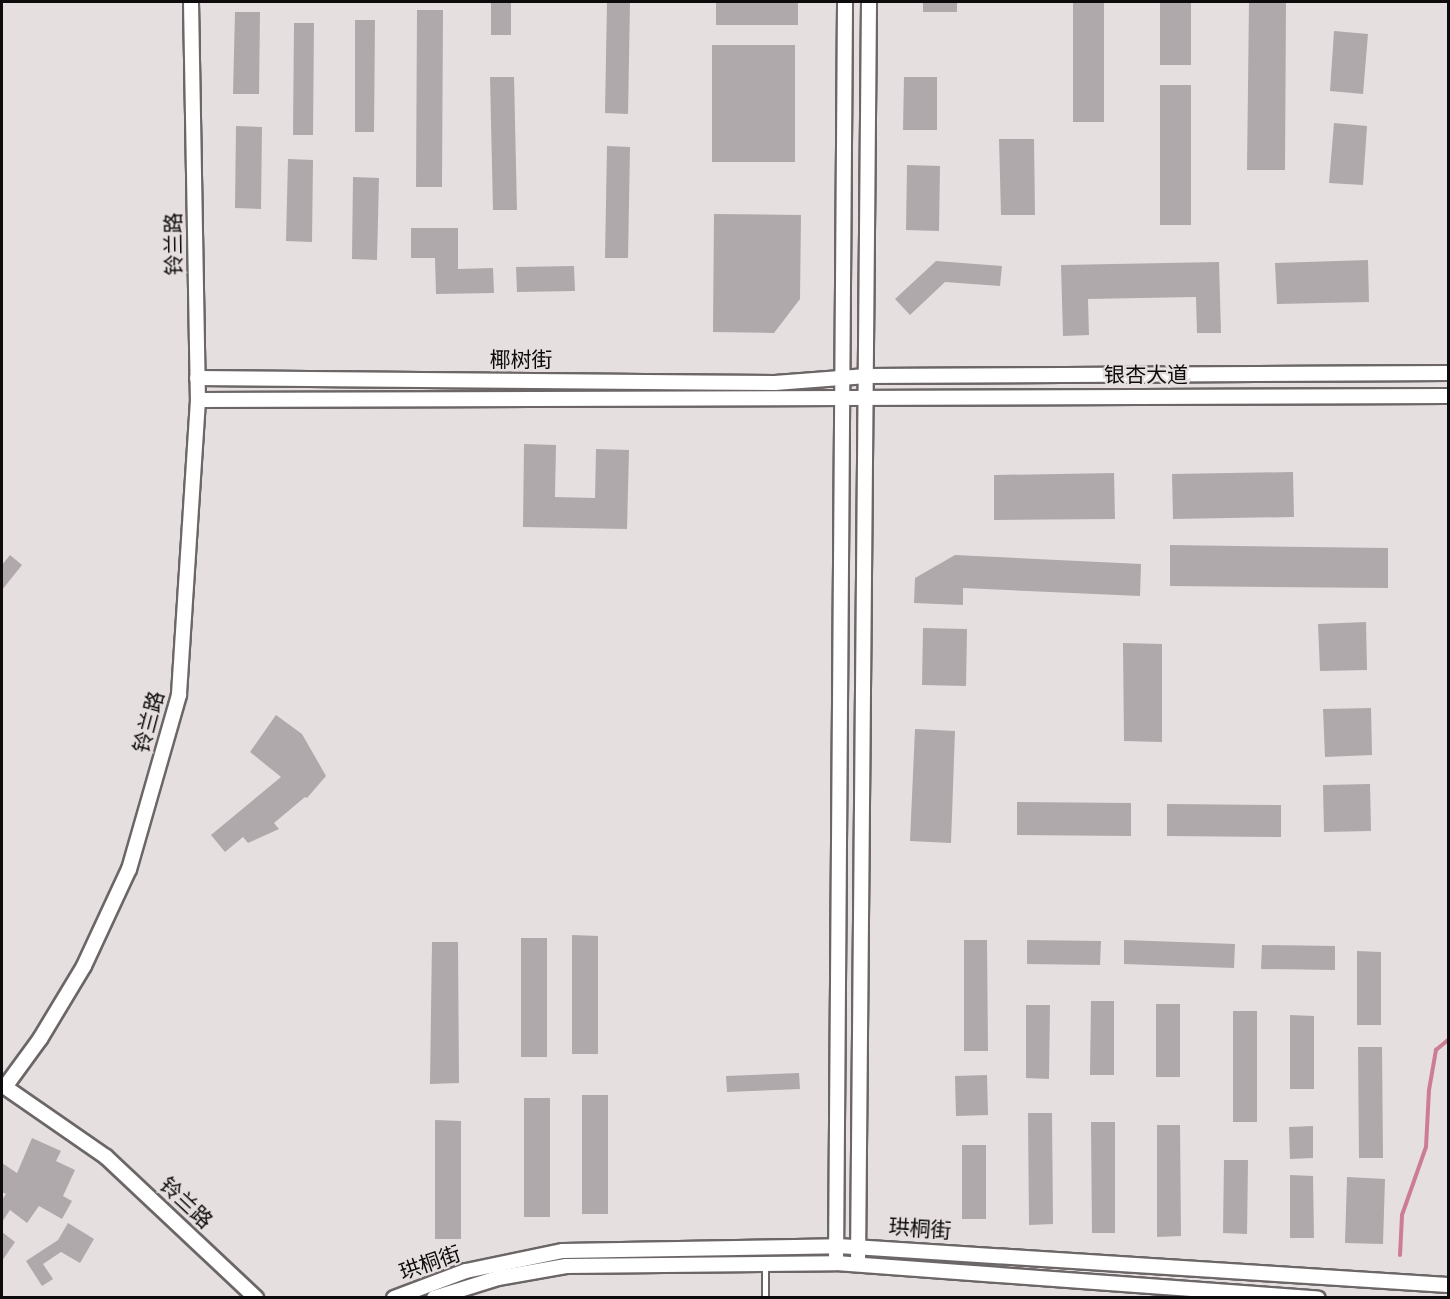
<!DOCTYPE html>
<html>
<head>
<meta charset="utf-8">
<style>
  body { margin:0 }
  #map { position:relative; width:1450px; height:1299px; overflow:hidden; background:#e6dfe0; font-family:Raleway,"Noto Sans SC",sans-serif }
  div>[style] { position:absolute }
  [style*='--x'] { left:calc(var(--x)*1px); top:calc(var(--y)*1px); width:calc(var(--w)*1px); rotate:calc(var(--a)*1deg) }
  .stream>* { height:4px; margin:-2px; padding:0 2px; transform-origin:2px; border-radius:2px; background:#cd7d93 }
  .building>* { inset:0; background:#b0a9ab }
  .roads { filter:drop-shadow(2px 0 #6c6667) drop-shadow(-2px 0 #6c6667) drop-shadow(0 2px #6c6667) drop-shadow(0 -2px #6c6667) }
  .service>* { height:5px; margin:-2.5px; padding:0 2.5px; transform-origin:2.5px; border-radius:2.5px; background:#fff }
  .tertiary>* { height:14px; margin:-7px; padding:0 7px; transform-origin:7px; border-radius:7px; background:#fff }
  span { translate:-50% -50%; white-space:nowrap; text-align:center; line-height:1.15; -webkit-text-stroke:4.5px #e6dfe0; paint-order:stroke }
  .street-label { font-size:21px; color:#0d0b0b }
  .frame { position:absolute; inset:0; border:3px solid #0d0b0b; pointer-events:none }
</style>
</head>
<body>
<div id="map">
  <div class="stream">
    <i style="--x:1400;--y:1255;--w:40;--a:-87.1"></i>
    <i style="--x:1402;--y:1215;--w:72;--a:-70.6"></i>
    <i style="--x:1426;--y:1147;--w:57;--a:-87"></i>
    <i style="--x:1429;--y:1090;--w:41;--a:-80.1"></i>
    <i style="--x:1436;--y:1050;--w:16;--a:-40"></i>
  </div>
  <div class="building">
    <i style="clip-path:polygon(491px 2px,511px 2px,511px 35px,491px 35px)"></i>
    <i style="clip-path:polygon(607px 2px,630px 2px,628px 114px,605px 113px)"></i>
    <i style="clip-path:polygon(716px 2px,798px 2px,798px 25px,716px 25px)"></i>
    <i style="clip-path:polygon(923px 2px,957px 2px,957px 12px,923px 12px)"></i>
    <i style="clip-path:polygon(1073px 2px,1104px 2px,1104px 122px,1073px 122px)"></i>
    <i style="clip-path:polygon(1160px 2px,1191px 2px,1191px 65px,1160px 65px)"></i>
    <i style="clip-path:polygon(1249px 2px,1286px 2px,1285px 170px,1247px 170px)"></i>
    <i style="clip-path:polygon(417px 10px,443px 10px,442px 187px,416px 187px)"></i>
    <i style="clip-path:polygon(235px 12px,260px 12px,259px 94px,233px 94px)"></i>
    <i style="clip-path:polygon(355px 20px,375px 20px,374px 132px,355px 132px)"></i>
    <i style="clip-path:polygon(294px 23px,314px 23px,313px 135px,293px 135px)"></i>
    <i style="clip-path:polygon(1334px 31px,1368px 34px,1363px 94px,1330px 91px)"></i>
    <i style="clip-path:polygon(712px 45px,795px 45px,795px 162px,712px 162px)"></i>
    <i style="clip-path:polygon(490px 77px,514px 77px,517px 210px,493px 210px)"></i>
    <i style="clip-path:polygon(904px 77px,937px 77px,937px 130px,903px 130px)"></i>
    <i style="clip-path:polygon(1160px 85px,1191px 85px,1191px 225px,1160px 225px)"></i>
    <i style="clip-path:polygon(1334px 123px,1367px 126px,1363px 185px,1329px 183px)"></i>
    <i style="clip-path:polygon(236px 126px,262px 127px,261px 209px,235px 208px)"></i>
    <i style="clip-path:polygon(999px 139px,1034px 139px,1035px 215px,1001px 215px)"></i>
    <i style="clip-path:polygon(607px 146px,630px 147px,628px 258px,605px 258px)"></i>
    <i style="clip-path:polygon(288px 159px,313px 160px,312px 242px,286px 241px)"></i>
    <i style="clip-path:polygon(907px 165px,940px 166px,939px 231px,906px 230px)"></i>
    <i style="clip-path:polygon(353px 177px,379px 178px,377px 260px,352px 259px)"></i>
    <i style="clip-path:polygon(714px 214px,801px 215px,800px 299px,774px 333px,713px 332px)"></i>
    <i style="clip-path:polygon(411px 228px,458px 228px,458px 269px,493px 268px,494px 293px,436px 294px,435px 258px,411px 258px)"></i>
    <i style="clip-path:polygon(1368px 260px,1369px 302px,1277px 304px,1275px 263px)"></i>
    <i style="clip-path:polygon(936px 261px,1002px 266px,1000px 286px,945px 282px,910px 315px,895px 299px)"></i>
    <i style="clip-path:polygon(1219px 262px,1221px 333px,1197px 333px,1196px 297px,1088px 299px,1089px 335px,1063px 336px,1061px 265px)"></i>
    <i style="clip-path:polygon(574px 266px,575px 291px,517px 292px,516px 267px)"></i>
    <i style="clip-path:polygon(524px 444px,556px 445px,555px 497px,595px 498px,596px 449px,629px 450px,627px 529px,523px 527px)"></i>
    <i style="clip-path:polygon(1293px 472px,1294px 517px,1173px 519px,1172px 474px)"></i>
    <i style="clip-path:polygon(1114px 473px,1115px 519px,994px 520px,994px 475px)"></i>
    <i style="clip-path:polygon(1170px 545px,1388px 548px,1388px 588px,1170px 586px)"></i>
    <i style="clip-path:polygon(10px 555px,22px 565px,2px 590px,2px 565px)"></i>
    <i style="clip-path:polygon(955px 555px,1141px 564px,1140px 596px,963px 588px,963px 605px,914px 603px,915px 578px)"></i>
    <i style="clip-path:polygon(1366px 622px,1367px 670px,1320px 671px,1318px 624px)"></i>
    <i style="clip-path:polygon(923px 628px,967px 629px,966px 686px,922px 685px)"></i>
    <i style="clip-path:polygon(1123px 643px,1162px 644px,1162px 742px,1124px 741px)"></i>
    <i style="clip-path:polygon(1371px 708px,1372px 755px,1325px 757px,1323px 709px)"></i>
    <i style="clip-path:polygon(276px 715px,302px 734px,326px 776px,307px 798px,305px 797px,274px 823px,279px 829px,248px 843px,243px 837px,225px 852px,211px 835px,281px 777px,250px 752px)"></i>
    <i style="clip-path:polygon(915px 729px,955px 731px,951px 843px,910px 841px)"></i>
    <i style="clip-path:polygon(1370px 784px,1371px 831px,1324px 832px,1323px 785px)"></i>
    <i style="clip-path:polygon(1017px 802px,1131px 803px,1131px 836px,1017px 835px)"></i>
    <i style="clip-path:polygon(1167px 804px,1281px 805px,1281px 837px,1167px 836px)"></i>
    <i style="clip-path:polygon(572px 935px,598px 936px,598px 1054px,572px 1054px)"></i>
    <i style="clip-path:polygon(521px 938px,547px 938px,547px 1057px,521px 1057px)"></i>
    <i style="clip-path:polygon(964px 940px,987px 940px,988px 1051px,964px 1051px)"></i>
    <i style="clip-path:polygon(1027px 940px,1101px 941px,1100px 965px,1027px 964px)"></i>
    <i style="clip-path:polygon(1124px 940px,1235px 944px,1234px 968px,1124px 964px)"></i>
    <i style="clip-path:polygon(432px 942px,458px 942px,459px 1083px,430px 1084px)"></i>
    <i style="clip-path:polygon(1262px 945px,1335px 946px,1335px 970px,1261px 969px)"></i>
    <i style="clip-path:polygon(1357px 951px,1381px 952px,1381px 1025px,1357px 1025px)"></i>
    <i style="clip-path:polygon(1091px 1001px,1114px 1001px,1114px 1075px,1090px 1075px)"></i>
    <i style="clip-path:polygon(1156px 1004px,1180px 1004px,1180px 1077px,1156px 1077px)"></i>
    <i style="clip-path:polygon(1026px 1005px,1050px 1005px,1049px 1079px,1026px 1078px)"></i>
    <i style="clip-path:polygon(1233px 1011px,1257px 1011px,1257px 1122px,1233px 1122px)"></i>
    <i style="clip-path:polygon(1290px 1015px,1314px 1016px,1314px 1089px,1290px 1089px)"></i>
    <i style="clip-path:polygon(1358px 1047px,1382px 1047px,1383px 1158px,1359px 1158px)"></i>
    <i style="clip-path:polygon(799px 1073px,800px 1089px,727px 1092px,726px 1076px)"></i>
    <i style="clip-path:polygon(987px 1075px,988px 1115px,956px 1116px,955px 1076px)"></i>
    <i style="clip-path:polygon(582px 1095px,608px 1095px,608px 1214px,582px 1214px)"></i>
    <i style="clip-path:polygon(524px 1098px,550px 1098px,550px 1217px,524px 1217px)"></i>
    <i style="clip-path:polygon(1028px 1113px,1052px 1113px,1053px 1224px,1029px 1225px)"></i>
    <i style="clip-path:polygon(435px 1120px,461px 1121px,461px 1239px,435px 1239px)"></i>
    <i style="clip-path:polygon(1091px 1122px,1115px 1122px,1115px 1233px,1092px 1233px)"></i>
    <i style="clip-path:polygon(1157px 1125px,1180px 1125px,1181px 1236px,1157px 1237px)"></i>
    <i style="clip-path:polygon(1313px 1126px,1313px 1158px,1290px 1159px,1289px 1127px)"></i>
    <i style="clip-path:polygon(32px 1138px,61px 1151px,56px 1161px,75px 1170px,63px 1196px,72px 1201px,62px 1219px,39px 1206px,27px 1223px,10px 1210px,2px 1222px,2px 1200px,6px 1194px,2px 1192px,2px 1163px,17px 1173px)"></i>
    <i style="clip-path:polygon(962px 1145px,986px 1145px,986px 1219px,962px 1219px)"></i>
    <i style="clip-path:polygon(1224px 1160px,1248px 1160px,1247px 1234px,1223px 1233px)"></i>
    <i style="clip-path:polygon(1290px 1175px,1313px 1176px,1314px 1238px,1290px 1238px)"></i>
    <i style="clip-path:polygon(1347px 1177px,1385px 1179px,1383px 1244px,1345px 1243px)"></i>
    <i style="clip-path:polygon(68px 1223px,94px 1239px,80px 1263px,61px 1252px,43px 1264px,53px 1279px,42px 1286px,26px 1261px,58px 1240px)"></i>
    <i style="clip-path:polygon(2px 1232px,15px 1242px,2px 1261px)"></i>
  </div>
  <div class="roads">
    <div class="service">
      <i style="--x:765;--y:1298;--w:32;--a:-90"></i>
    </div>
    <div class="tertiary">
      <i style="--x:191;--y:2;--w:398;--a:89"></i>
      <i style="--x:198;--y:400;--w:296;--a:93.7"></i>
      <i style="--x:179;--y:695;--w:181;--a:106"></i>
      <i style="--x:129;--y:869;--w:107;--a:114.9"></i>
      <i style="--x:84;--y:966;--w:85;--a:121.1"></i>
      <i style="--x:40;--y:1039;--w:59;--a:126.1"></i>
      <i style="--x:5;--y:1087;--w:123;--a:34.7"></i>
      <i style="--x:106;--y:1157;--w:206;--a:43.2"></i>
      <i style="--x:197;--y:378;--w:578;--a:0.5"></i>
      <i style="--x:775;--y:383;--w:92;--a:-4.4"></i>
      <i style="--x:867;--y:376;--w:581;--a:-0.3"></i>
      <i style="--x:198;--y:400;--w:1250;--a:-0.18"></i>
      <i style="--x:836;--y:1263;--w:1261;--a:-89.59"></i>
      <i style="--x:858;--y:1263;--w:1261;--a:-89.5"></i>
      <i style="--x:394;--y:1298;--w:77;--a:-20.6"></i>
      <i style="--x:466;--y:1271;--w:99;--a:-11.7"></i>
      <i style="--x:563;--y:1251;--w:275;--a:-1"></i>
      <i style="--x:838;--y:1246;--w:611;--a:3.66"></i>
      <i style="--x:434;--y:1298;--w:67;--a:-17.4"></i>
      <i style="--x:498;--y:1278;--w:69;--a:-10"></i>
      <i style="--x:566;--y:1266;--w:270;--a:-0.6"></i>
      <i style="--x:836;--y:1263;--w:483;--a:4.2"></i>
    </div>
  </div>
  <div class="street-label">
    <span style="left:174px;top:244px;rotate:-91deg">铃兰路</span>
    <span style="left:521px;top:360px">椰树街</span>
    <span style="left:1146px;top:375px">银杏大道</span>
    <span style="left:149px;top:722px;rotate:-75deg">铃兰路</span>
    <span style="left:186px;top:1203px;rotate:43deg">铃兰路</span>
    <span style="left:920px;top:1229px;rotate:4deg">珙桐街</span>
    <span style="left:430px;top:1263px;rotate:-19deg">珙桐街</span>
  </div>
  <div class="frame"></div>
</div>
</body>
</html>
